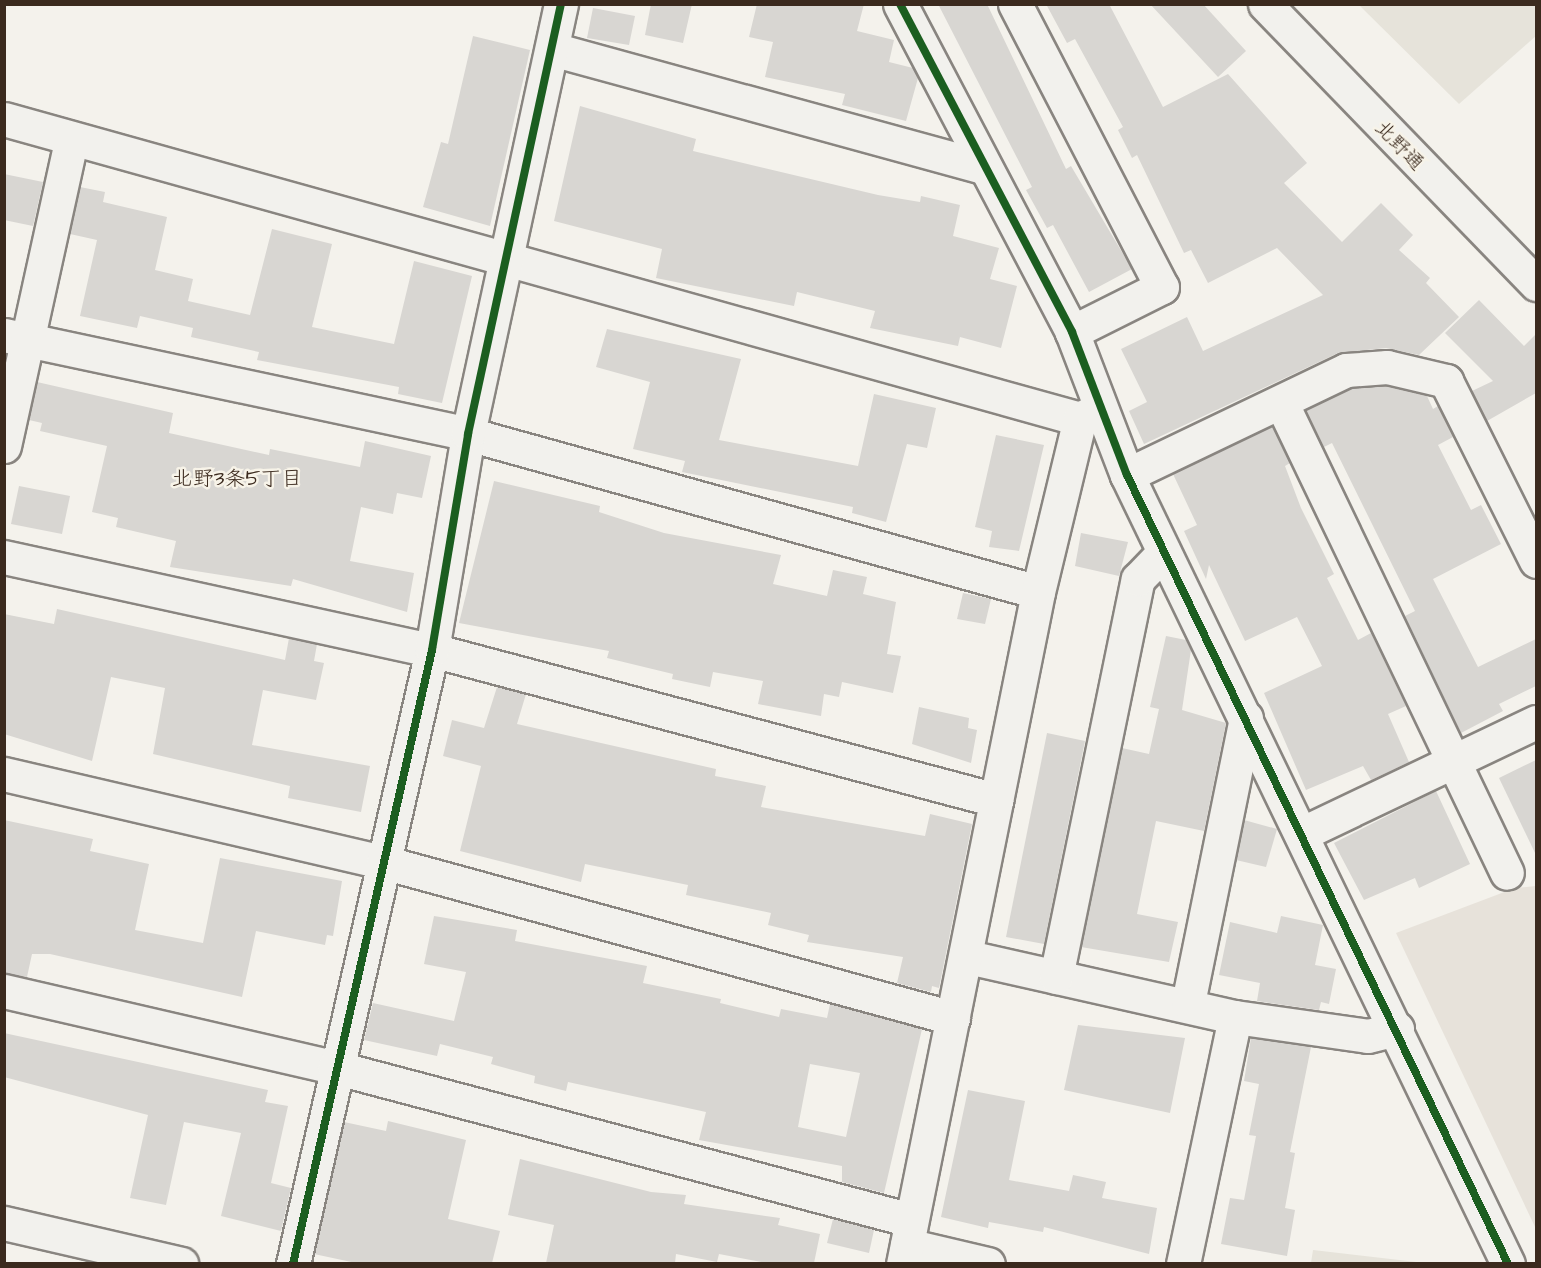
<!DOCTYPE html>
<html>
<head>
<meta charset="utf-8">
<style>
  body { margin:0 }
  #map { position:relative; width:1541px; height:1268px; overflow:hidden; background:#f4f2ec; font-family:"Architects Daughter","Klee One",sans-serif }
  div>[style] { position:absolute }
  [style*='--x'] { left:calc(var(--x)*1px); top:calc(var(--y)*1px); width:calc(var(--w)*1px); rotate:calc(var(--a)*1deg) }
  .built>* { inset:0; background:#e7e2da }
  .green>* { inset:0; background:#e6e3da }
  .building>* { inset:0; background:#d8d6d2 }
  .roads { filter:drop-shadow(2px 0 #898580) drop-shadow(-2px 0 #898580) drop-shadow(0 2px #898580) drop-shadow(0 -2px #898580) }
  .minor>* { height:33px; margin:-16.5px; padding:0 16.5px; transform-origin:16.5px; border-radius:16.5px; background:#f2f1ed }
  .cycleway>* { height:8px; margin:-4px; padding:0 4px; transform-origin:4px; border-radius:4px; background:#1b5e20 }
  span { translate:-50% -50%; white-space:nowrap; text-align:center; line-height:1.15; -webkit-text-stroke:5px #f7f3e8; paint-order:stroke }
  .street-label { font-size:20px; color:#3b2a1e }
  .neighbourhood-label { font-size:21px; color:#3b2a1e }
  .frame { position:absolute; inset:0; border:6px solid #3b2a1e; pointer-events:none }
</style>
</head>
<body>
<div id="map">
  <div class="built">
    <i style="clip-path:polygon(1536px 886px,1536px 1229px,1396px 933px,1515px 888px)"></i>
  </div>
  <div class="green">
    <i style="clip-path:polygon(1359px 5px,1536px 5px,1536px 36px,1459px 104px)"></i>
    <i style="clip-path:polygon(1313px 1250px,1425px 1263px,1311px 1263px)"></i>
  </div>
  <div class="building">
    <i style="clip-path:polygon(651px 4px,692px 4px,683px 43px,645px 35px)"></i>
    <i style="clip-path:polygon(757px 4px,864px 4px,857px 31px,894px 40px,889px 62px,913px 68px,918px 78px,906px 121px,842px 105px,845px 94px,765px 77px,773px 42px,749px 37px)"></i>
    <i style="clip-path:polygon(938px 4px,987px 4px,1066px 169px,1071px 166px,1132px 269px,1089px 292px,1053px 225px,1047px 228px,1026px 190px,1032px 187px)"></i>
    <i style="clip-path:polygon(1046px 4px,1109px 4px,1163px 107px,1228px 74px,1307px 163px,1284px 183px,1342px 242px,1381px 203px,1413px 235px,1399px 250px,1430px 278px,1426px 283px,1459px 317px,1419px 355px,1386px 348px,1338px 353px,1144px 444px,1129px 411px,1147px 402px,1121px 349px,1187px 317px,1203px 351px,1323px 295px,1277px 248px,1208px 283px,1191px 250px,1184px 253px,1137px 155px,1132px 158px,1118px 130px,1123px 127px,1075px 39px,1067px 43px)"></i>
    <i style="clip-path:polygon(1150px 4px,1203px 4px,1246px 51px,1218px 77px)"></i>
    <i style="clip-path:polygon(593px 8px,635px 16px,629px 45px,587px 38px)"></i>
    <i style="clip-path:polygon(473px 36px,530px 50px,490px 226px,423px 207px,441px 142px,448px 144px)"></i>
    <i style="clip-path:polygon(580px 106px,696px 139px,693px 151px,878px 195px,920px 202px,921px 196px,960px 205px,953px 236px,999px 248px,990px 279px,1017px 286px,1001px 348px,960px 337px,958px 346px,870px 328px,875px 311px,797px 292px,794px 306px,656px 278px,662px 249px,554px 221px)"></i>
    <i style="clip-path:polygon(4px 174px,43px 182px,33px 226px,4px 220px)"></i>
    <i style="clip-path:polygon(80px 187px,105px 192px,103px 202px,167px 217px,155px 270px,193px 279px,188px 301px,250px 315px,272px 229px,332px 244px,312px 327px,394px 344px,414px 261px,472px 276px,442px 403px,398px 394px,399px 387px,257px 360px,259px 352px,191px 337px,193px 328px,140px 316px,137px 328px,80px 316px,97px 240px,70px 234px)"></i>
    <i style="clip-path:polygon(1479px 300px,1524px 346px,1536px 334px,1536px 393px,1487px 421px,1472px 391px,1493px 381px,1445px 333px)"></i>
    <i style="clip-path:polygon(607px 329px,741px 359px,719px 440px,858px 466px,874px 394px,936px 408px,927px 448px,907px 444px,886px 522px,852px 513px,853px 507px,682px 472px,685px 461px,633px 449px,650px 382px,596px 367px)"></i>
    <i style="clip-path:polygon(37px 382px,173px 413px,169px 433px,269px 455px,270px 449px,360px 467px,365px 441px,431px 456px,422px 498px,397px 493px,393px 514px,361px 507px,350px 561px,414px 573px,407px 612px,293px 579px,291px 586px,170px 567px,176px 541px,116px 527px,118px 518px,92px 512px,107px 446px,40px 431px,42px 423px,29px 420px)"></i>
    <i style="clip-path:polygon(1385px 386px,1427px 396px,1433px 409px,1438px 406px,1453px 437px,1438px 445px,1471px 510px,1481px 505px,1501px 544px,1433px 579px,1478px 667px,1536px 639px,1536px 686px,1499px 704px,1503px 711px,1461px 733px,1405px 616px,1415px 611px,1332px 443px,1324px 447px,1306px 410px,1351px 388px)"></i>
    <i style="clip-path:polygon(1272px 426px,1290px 463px,1285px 466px,1301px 508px,1334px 574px,1327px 578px,1358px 640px,1371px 633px,1406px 706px,1388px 714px,1409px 762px,1371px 780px,1363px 766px,1306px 790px,1264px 693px,1322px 666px,1297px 617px,1245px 641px,1209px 565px,1206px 579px,1184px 531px,1197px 525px,1173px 474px)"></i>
    <i style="clip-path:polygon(996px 435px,1044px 445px,1019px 551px,989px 547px,992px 531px,975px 527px)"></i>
    <i style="clip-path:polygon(494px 481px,600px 506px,599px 512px,664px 533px,781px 555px,773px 584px,827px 596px,833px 570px,867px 577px,863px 594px,896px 602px,887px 654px,901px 656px,893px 693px,842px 682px,839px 697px,824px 694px,821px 716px,758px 704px,763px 681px,713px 672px,710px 687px,672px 679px,673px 674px,607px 658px,609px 651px,459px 623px)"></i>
    <i style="clip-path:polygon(19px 486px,70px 496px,62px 534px,11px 524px)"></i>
    <i style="clip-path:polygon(1081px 533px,1128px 542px,1119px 576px,1075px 566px)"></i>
    <i style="clip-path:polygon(963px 593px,991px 599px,985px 624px,957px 619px)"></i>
    <i style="clip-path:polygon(57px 609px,285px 660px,289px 638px,317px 644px,314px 661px,324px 663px,316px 700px,263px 690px,252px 745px,370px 766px,361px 812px,288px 798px,290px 786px,153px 754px,165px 688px,111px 677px,92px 761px,4px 734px,4px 614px,54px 624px)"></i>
    <i style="clip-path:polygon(1166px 636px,1186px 640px,1191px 650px,1182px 710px,1226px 723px,1204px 831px,1156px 821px,1137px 914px,1178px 922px,1169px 962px,1081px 947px,1122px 748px,1149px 754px,1159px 709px,1150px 707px)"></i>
    <i style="clip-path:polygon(497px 687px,526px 694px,517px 724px,716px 769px,715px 776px,766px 786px,761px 807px,925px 836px,930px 814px,972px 824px,939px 988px,932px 986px,931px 992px,897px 983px,903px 957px,807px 942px,809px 935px,768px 925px,771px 913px,686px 895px,688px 885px,585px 864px,581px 882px,460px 851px,481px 766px,443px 756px,452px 720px,484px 728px)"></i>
    <i style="clip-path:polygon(919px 707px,969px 718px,968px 728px,977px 730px,971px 763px,912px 744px)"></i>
    <i style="clip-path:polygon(1047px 733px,1085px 741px,1044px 944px,1006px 937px)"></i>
    <i style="clip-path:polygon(1536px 760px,1536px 855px,1499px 778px)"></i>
    <i style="clip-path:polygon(1436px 791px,1470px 864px,1419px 888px,1415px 878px,1364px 900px,1334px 843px)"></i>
    <i style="clip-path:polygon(4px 820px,93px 839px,90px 851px,149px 864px,135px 930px,203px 943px,220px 858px,342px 881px,333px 936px,327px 935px,325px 945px,256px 931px,242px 997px,50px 954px,32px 954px,27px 977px,4px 973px)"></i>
    <i style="clip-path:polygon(1244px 820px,1277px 829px,1266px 867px,1236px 860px)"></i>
    <i style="clip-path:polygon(evenodd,434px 916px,517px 930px,515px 941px,647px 966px,643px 983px,721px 999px,720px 1003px,779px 1017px,781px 1009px,827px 1018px,830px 1004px,922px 1029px,884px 1193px,842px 1182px,842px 1166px,699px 1140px,706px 1112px,568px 1082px,566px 1091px,534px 1083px,535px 1076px,491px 1064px,493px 1057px,440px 1044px,437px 1056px,364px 1040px,373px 1003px,454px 1021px,466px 972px,424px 964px,434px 916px,810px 1064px,860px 1073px,846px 1137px,798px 1127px,810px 1064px)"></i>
    <i style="clip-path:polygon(1281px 916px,1323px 925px,1315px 965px,1336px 969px,1329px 1004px,1321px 1002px,1319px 1010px,1257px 1001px,1260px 983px,1219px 975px,1230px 922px,1277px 933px)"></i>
    <i style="clip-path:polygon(1078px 1025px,1185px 1038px,1170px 1113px,1064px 1090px)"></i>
    <i style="clip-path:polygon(4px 1033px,268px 1090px,265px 1102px,288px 1106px,271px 1183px,291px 1188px,281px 1231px,221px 1216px,241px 1133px,184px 1122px,166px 1205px,130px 1198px,148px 1115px,4px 1077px)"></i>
    <i style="clip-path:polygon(1251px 1038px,1311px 1047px,1290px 1152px,1295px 1153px,1285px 1208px,1295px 1210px,1287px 1256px,1221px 1244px,1230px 1198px,1244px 1200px,1256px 1136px,1249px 1135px,1259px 1084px,1244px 1081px)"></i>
    <i style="clip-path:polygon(968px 1090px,1025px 1101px,1009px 1180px,1069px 1191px,1073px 1175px,1106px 1182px,1102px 1198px,1157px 1208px,1149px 1254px,1044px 1227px,1043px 1232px,989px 1222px,988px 1228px,941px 1217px)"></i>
    <i style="clip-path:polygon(388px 1121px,466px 1140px,448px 1219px,500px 1231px,492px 1263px,356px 1263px,314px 1254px,344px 1122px,386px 1131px)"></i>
    <i style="clip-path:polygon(520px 1159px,651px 1192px,686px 1195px,684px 1204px,780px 1218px,778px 1225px,820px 1234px,814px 1263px,766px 1263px,719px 1254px,717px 1262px,676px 1254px,675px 1263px,546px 1263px,554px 1225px,508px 1215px)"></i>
    <i style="clip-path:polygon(833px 1219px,874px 1230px,869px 1253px,827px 1243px)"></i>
  </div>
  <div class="roads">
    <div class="minor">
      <i style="--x:900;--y:4;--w:370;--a:62.3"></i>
      <i style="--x:1072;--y:332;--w:153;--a:69"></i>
      <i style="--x:1127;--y:475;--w:876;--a:64.22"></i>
      <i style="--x:1015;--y:4;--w:319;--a:62.6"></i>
      <i style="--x:1162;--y:287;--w:101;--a:153.4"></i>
      <i style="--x:1265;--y:4;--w:390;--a:45.9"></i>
      <i style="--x:552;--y:49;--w:448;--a:15.3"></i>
      <i style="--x:4;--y:119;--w:1117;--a:15.58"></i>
      <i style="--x:4;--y:335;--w:474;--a:12"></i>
      <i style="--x:468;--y:434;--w:591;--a:15.49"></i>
      <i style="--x:1281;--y:402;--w:522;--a:64.37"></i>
      <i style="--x:4;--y:446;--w:315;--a:-77.6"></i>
      <i style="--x:1127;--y:475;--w:243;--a:-25.6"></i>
      <i style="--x:1346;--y:370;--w:41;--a:-4.2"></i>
      <i style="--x:1387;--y:367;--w:61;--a:13.3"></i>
      <i style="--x:1446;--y:381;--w:201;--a:63.4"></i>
      <i style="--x:4;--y:557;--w:438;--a:12.3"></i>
      <i style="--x:432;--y:650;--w:584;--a:14.89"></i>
      <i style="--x:4;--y:774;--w:389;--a:13.1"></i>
      <i style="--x:383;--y:862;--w:591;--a:15.31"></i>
      <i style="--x:1301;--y:834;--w:260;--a:-25.5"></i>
      <i style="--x:968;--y:957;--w:274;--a:12.7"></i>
      <i style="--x:1235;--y:1017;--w:134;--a:8.1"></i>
      <i style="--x:1368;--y:1036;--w:30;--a:-14"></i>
      <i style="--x:1056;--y:977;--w:406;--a:-78.4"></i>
      <i style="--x:1138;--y:579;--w:37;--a:-46"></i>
      <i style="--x:4;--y:991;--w:339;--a:13"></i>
      <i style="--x:334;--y:1067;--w:597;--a:14.85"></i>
      <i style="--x:1188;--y:1003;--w:291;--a:-78.5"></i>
      <i style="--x:4;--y:1223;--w:182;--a:13"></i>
      <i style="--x:907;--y:1245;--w:83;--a:13.2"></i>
      <i style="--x:293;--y:1264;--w:630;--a:-77.24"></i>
      <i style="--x:432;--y:650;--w:219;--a:-80.5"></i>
      <i style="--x:468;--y:434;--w:440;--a:-77.8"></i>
      <i style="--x:903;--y:1264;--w:685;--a:-78.64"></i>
      <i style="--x:1038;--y:592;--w:178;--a:-76.4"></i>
      <i style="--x:1080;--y:419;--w:21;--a:-29"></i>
      <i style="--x:1183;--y:1264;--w:252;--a:-78.1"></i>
    </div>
  </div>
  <div class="cycleway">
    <i style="--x:900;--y:4;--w:370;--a:62.3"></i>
    <i style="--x:1072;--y:332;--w:153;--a:69"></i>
    <i style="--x:1127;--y:475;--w:876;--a:64.22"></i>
    <i style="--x:293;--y:1264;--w:630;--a:-77.24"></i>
    <i style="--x:432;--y:650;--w:219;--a:-80.5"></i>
    <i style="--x:468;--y:434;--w:440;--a:-77.8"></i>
  </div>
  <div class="street-label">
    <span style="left:1399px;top:146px;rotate:46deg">北野通</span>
  </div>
  <div class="neighbourhood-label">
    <span style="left:237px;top:479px">北野3条5丁目</span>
  </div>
  <div class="frame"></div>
</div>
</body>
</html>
